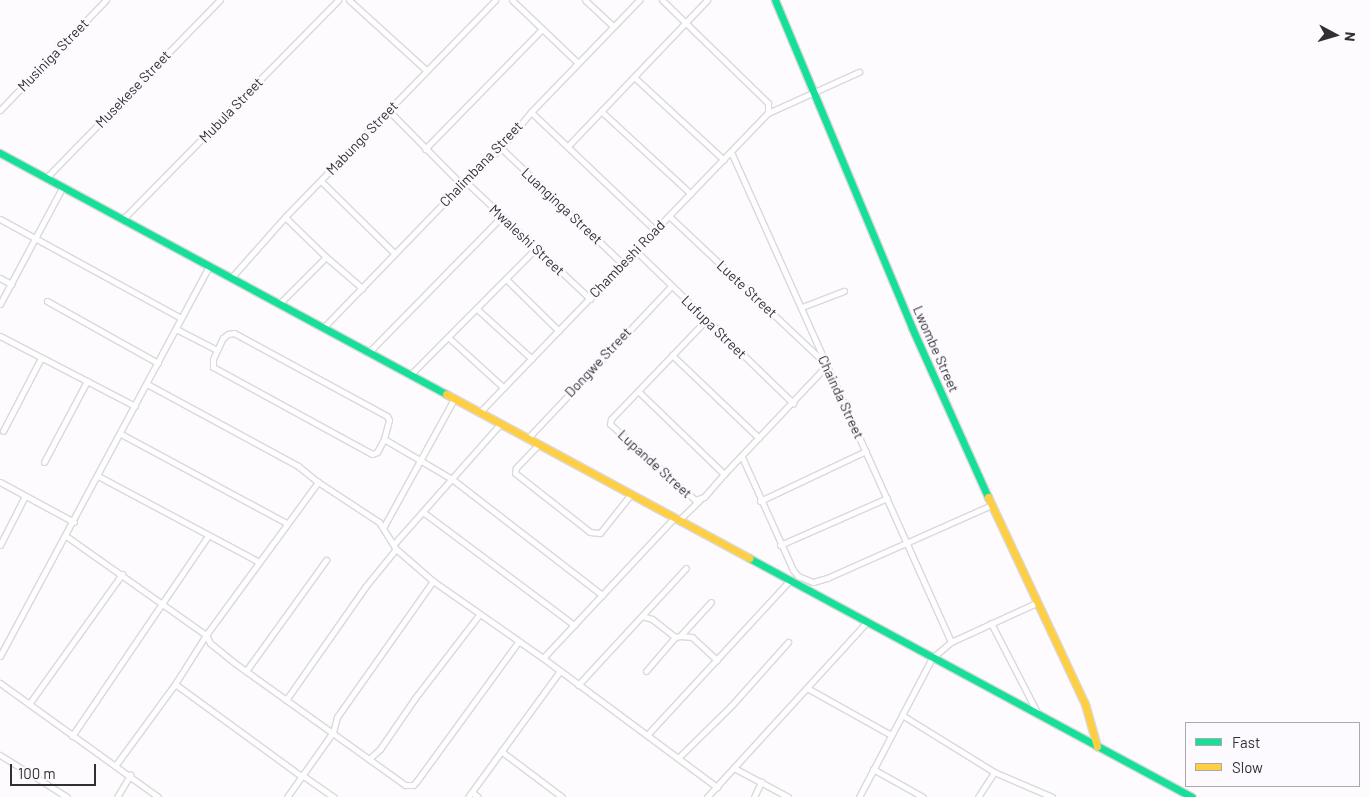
<!DOCTYPE html>
<html>
<head>
<meta charset="utf-8">
<style>
  body { margin:0 }
  #map { position:relative; width:1370px; height:797px; overflow:hidden; background:#fdfbfe; font-family:Barlow,sans-serif }
  div>[style] { position:absolute }
  [style*='--x'] { left:calc(var(--x)*1px); top:calc(var(--y)*1px); width:calc(var(--w)*1px); rotate:calc(var(--a)*1deg) }
  .roads { filter:drop-shadow(1px 0 #dad8db) drop-shadow(-1px 0 #dad8db) drop-shadow(0 1px #dad8db) drop-shadow(0 -1px #dad8db) }
  .street>* { height:5px; margin:-2.5px; padding:0 2.5px; transform-origin:2.5px; border-radius:2.5px; background:#fffeff }
  .fast>* { height:7px; margin:-3.5px; padding:0 3.5px; transform-origin:3.5px; border-radius:3.5px; background:#16e098 }
  .slow>* { height:7px; margin:-3.5px; padding:0 3.5px; transform-origin:3.5px; border-radius:3.5px; background:#ffcf43 }
  span { translate:-50% -50%; white-space:nowrap; text-align:center; line-height:1.15; -webkit-text-stroke:5px #fdfaff; paint-order:stroke }
  .street-label { font-size:14px; color:#332f34 }
  .legend { position:absolute; left:1185px; top:722px; width:175px; height:65px; box-sizing:border-box; background:#fdfaff; border:1px solid #aca9ae; margin:0; padding:6px 9px; list-style:none; font-size:15px; color:#332f34 }
  .legend li { display:flex; align-items:center; gap:10px; height:25px }
  .legend b { width:25px; border:1px solid #aca9ae }
  .north { position:absolute; left:1310px; top:10px; width:50px; height:50px; -webkit-text-stroke:4px #fdfaff; paint-order:stroke; rotate:96deg; font-size:14px; font-weight:700; line-height:20px; text-align:center; color:#332f34 }
  .north::after { content:''; display:block; margin:auto; width:18px; height:22px; background:#332f34; clip-path:polygon(50% 0,100% 100%,50% 72%,0 100%) }
  .scale { position:absolute; left:10px; top:764px; width:86px; height:22px; box-sizing:border-box; border:2px solid #332f34; border-top:0; padding-left:6px; font-size:15px; line-height:18px; white-space:nowrap; color:#332f34; -webkit-text-stroke:4px #fdfaff; paint-order:stroke }
</style>
</head>
<body>
<div id="map">
  <div class="roads">
    <div class="street">
      <i style="--x:349;--y:0;--w:105;--a:42.3"></i>
      <i style="--x:512;--y:0;--w:91;--a:43.7"></i>
      <i style="--x:585;--y:0;--w:38;--a:43"></i>
      <i style="--x:634;--y:77;--w:122;--a:42.7"></i>
      <i style="--x:0;--y:110;--w:153;--a:-46.1"></i>
      <i style="--x:389;--y:111;--w:103;--a:45.4"></i>
      <i style="--x:601;--y:111;--w:122;--a:42.7"></i>
      <i style="--x:531;--y:112;--w:171;--a:43.6"></i>
      <i style="--x:768;--y:113;--w:100;--a:-24.3"></i>
      <i style="--x:568;--y:146;--w:202;--a:-46.4"></i>
      <i style="--x:501;--y:148;--w:168;--a:43.6"></i>
      <i style="--x:425;--y:149;--w:168;--a:-45.7"></i>
      <i style="--x:731;--y:152;--w:537;--a:65.82"></i>
      <i style="--x:46;--y:178;--w:249;--a:-45.7"></i>
      <i style="--x:321;--y:181;--w:103;--a:44.6"></i>
      <i style="--x:465;--y:181;--w:172;--a:43.3"></i>
      <i style="--x:669;--y:216;--w:210;--a:43.3"></i>
      <i style="--x:0;--y:219;--w:206;--a:28.7"></i>
      <i style="--x:123;--y:219;--w:307;--a:-45.5"></i>
      <i style="--x:636;--y:251;--w:219;--a:44.1"></i>
      <i style="--x:326;--y:257;--w:48;--a:40.7"></i>
      <i style="--x:0;--y:278;--w:13;--a:29"></i>
      <i style="--x:231;--y:278;--w:81;--a:-48.5"></i>
      <i style="--x:285;--y:217;--w:302;--a:-45.9"></i>
      <i style="--x:506;--y:279;--w:74;--a:44.5"></i>
      <i style="--x:47;--y:301;--w:127;--a:29.2"></i>
      <i style="--x:0;--y:304;--w:132;--a:-61.9"></i>
      <i style="--x:279;--y:304;--w:66;--a:-45"></i>
      <i style="--x:326;--y:257;--w:57;--a:-135.7"></i>
      <i style="--x:802;--y:307;--w:45;--a:-20.9"></i>
      <i style="--x:477;--y:309;--w:74;--a:42.3"></i>
      <i style="--x:706;--y:320;--w:137;--a:133.8"></i>
      <i style="--x:611;--y:419;--w:5;--a:101"></i>
      <i style="--x:610;--y:424;--w:114;--a:41.8"></i>
      <i style="--x:695;--y:500;--w:9;--a:-18"></i>
      <i style="--x:704;--y:497;--w:30;--a:-49"></i>
      <i style="--x:724;--y:474;--w:149;--a:-46.6"></i>
      <i style="--x:323;--y:328;--w:204;--a:-46"></i>
      <i style="--x:465;--y:181;--w:49;--a:-42.5"></i>
      <i style="--x:501;--y:148;--w:47;--a:-50.2"></i>
      <i style="--x:531;--y:112;--w:156;--a:-46"></i>
      <i style="--x:176;--y:329;--w:46;--a:27.1"></i>
      <i style="--x:234;--y:333;--w:174;--a:28.5"></i>
      <i style="--x:387;--y:416;--w:4;--a:63"></i>
      <i style="--x:389;--y:420;--w:20;--a:105"></i>
      <i style="--x:384;--y:439;--w:15;--a:118"></i>
      <i style="--x:377;--y:452;--w:5;--a:158"></i>
      <i style="--x:372;--y:454;--w:181;--a:-151.3"></i>
      <i style="--x:213;--y:367;--w:8;--a:-90"></i>
      <i style="--x:213;--y:359;--w:23;--a:-65"></i>
      <i style="--x:223;--y:338;--w:6;--a:-39"></i>
      <i style="--x:228;--y:334;--w:6;--a:-9"></i>
      <i style="--x:0;--y:336;--w:152;--a:27.4"></i>
      <i style="--x:449;--y:338;--w:74;--a:42.3"></i>
      <i style="--x:369;--y:352;--w:190;--a:-45.6"></i>
      <i style="--x:672;--y:355;--w:120;--a:43.7"></i>
      <i style="--x:411;--y:374;--w:177;--a:-45.2"></i>
      <i style="--x:147;--y:384;--w:172;--a:28.5"></i>
      <i style="--x:298;--y:466;--w:26;--a:39"></i>
      <i style="--x:318;--y:482;--w:73;--a:33.3"></i>
      <i style="--x:379;--y:522;--w:32;--a:58"></i>
      <i style="--x:396;--y:549;--w:49;--a:40.9"></i>
      <i style="--x:433;--y:581;--w:134;--a:35"></i>
      <i style="--x:543;--y:658;--w:217;--a:36.6"></i>
      <i style="--x:638;--y:391;--w:120;--a:44"></i>
      <i style="--x:479;--y:413;--w:417;--a:-46.1"></i>
      <i style="--x:768;--y:113;--w:10;--a:-90"></i>
      <i style="--x:768;--y:103;--w:148;--a:-135.8"></i>
      <i style="--x:3;--y:431;--w:82;--a:-62.5"></i>
      <i style="--x:121;--y:434;--w:187;--a:28.3"></i>
      <i style="--x:384;--y:439;--w:79;--a:30.5"></i>
      <i style="--x:452;--y:479;--w:190;--a:37.7"></i>
      <i style="--x:527;--y:439;--w:210;--a:-46.7"></i>
      <i style="--x:538;--y:445;--w:32;--a:134"></i>
      <i style="--x:516;--y:468;--w:5;--a:101"></i>
      <i style="--x:515;--y:473;--w:95;--a:38.2"></i>
      <i style="--x:590;--y:532;--w:10;--a:6"></i>
      <i style="--x:600;--y:533;--w:50;--a:-51.5"></i>
      <i style="--x:742;--y:457;--w:124;--a:65.7"></i>
      <i style="--x:793;--y:570;--w:8;--a:50"></i>
      <i style="--x:798;--y:576;--w:16;--a:22"></i>
      <i style="--x:813;--y:582;--w:15;--a:-16"></i>
      <i style="--x:827;--y:578;--w:180;--a:-23.9"></i>
      <i style="--x:44;--y:462;--w:92;--a:-62"></i>
      <i style="--x:98;--y:476;--w:183;--a:28.1"></i>
      <i style="--x:0;--y:482;--w:84;--a:28.4"></i>
      <i style="--x:760;--y:501;--w:117;--a:-25.3"></i>
      <i style="--x:423;--y:512;--w:189;--a:36.8"></i>
      <i style="--x:679;--y:520;--w:29;--a:-44"></i>
      <i style="--x:383;--y:528;--w:147;--a:-61.2"></i>
      <i style="--x:66;--y:536;--w:171;--a:35.3"></i>
      <i style="--x:206;--y:635;--w:9;--a:63"></i>
      <i style="--x:210;--y:643;--w:33;--a:39"></i>
      <i style="--x:236;--y:664;--w:208;--a:35.6"></i>
      <i style="--x:405;--y:785;--w:8;--a:0"></i>
      <i style="--x:413;--y:785;--w:4;--a:-45"></i>
      <i style="--x:416;--y:782;--w:173;--a:-53.9"></i>
      <i style="--x:394;--y:544;--w:160;--a:-48.5"></i>
      <i style="--x:0;--y:545;--w:55;--a:-63"></i>
      <i style="--x:780;--y:545;--w:117;--a:-23.7"></i>
      <i style="--x:642;--y:616;--w:10;--a:17"></i>
      <i style="--x:652;--y:619;--w:29;--a:38"></i>
      <i style="--x:991;--y:623;--w:100;--a:62.7"></i>
      <i style="--x:680;--y:636;--w:46;--a:-47.6"></i>
      <i style="--x:0;--y:656;--w:442;--a:-61.8"></i>
      <i style="--x:543;--y:658;--w:193;--a:-46.9"></i>
      <i style="--x:246;--y:671;--w:137;--a:-54.2"></i>
      <i style="--x:646;--y:671;--w:45;--a:-49.5"></i>
      <i style="--x:675;--y:637;--w:5;--a:-11"></i>
      <i style="--x:680;--y:636;--w:12;--a:5"></i>
      <i style="--x:692;--y:637;--w:34;--a:43"></i>
      <i style="--x:0;--y:683;--w:195;--a:35.8"></i>
      <i style="--x:175;--y:684;--w:156;--a:36.1"></i>
      <i style="--x:578;--y:685;--w:159;--a:-47.3"></i>
      <i style="--x:807;--y:688;--w:96;--a:29.2"></i>
      <i style="--x:286;--y:700;--w:138;--a:-55"></i>
      <i style="--x:365;--y:587;--w:49;--a:-50.8"></i>
      <i style="--x:29;--y:704;--w:160;--a:-54.4"></i>
      <i style="--x:902;--y:715;--w:108;--a:31.8"></i>
      <i style="--x:994;--y:772;--w:63;--a:23.3"></i>
      <i style="--x:647;--y:735;--w:209;--a:-47.3"></i>
      <i style="--x:72;--y:736;--w:242;--a:-55.8"></i>
      <i style="--x:501;--y:751;--w:76;--a:37"></i>
      <i style="--x:0;--y:755;--w:79;--a:32.1"></i>
      <i style="--x:678;--y:758;--w:74;--a:-44.5"></i>
      <i style="--x:731;--y:706;--w:86;--a:-48.3"></i>
      <i style="--x:369;--y:759;--w:15;--a:-42"></i>
      <i style="--x:380;--y:749;--w:62;--a:-55.5"></i>
      <i style="--x:415;--y:698;--w:105;--a:-52.4"></i>
      <i style="--x:115;--y:766;--w:102;--a:-53.8"></i>
      <i style="--x:175;--y:684;--w:58;--a:-57.7"></i>
      <i style="--x:206;--y:635;--w:190;--a:-53.8"></i>
      <i style="--x:734;--y:768;--w:61;--a:28.2"></i>
      <i style="--x:873;--y:769;--w:57;--a:29.2"></i>
      <i style="--x:302;--y:775;--w:39;--a:35"></i>
      <i style="--x:472;--y:792;--w:8;--a:40"></i>
      <i style="--x:117;--y:797;--w:26;--a:-59"></i>
      <i style="--x:287;--y:797;--w:80;--a:-54.7"></i>
      <i style="--x:333;--y:732;--w:16;--a:-75"></i>
      <i style="--x:337;--y:717;--w:166;--a:-54.8"></i>
      <i style="--x:468;--y:797;--w:156;--a:-53.9"></i>
      <i style="--x:707;--y:797;--w:237;--a:-47.6"></i>
      <i style="--x:754;--y:797;--w:17;--a:-65"></i>
      <i style="--x:859;--y:797;--w:157;--a:-62.3"></i>
      <i style="--x:932;--y:658;--w:25;--a:-40"></i>
      <i style="--x:951;--y:642;--w:94;--a:-24.6"></i>
      <i style="--x:978;--y:797;--w:30;--a:-57"></i>
    </div>
    <div class="fast">
      <i style="--x:775;--y:0;--w:355;--a:67.3"></i>
      <i style="--x:912;--y:328;--w:185;--a:65.8"></i>
      <i style="--x:0;--y:153;--w:507;--a:28.38"></i>
      <i style="--x:749;--y:558;--w:503;--a:28.35"></i>
    </div>
    <div class="slow">
      <i style="--x:446;--y:394;--w:345;--a:28.4"></i>
      <i style="--x:988;--y:497;--w:229;--a:64.9"></i>
      <i style="--x:1085;--y:704;--w:44;--a:74.1"></i>
    </div>
  </div>
  <div class="street-label">
    <span style="left:53px;top:55px;rotate:-46deg">Musiniga Street</span>
    <span style="left:133px;top:89px;rotate:-46deg">Musekese Street</span>
    <span style="left:231px;top:110px;rotate:-46deg">Mubula Street</span>
    <span style="left:362px;top:138px;rotate:-46deg">Mabungo Street</span>
    <span style="left:481px;top:164px;rotate:-46deg">Chalimbana Street</span>
    <span style="left:562px;top:206px;rotate:43deg">Luanginga Street</span>
    <span style="left:527px;top:240px;rotate:43deg">Mwaleshi Street</span>
    <span style="left:627px;top:259px;rotate:-46deg">Chambeshi Road</span>
    <span style="left:747px;top:289px;rotate:43deg">Luete Street</span>
    <span style="left:714px;top:327px;rotate:44deg">Lufupa Street</span>
    <span style="left:936px;top:349px;rotate:66deg">Lwombe Street</span>
    <span style="left:598px;top:362px;rotate:-47deg">Dongwe Street</span>
    <span style="left:841px;top:397px;rotate:65deg">Chainda Street</span>
    <span style="left:655px;top:464px;rotate:42deg">Lupande Street</span>
  </div>
  <ul class="legend">
  <li><b style="height:6px;background:#16e098"></b>Fast</li>
  <li><b style="height:6px;background:#ffcf43"></b>Slow</li>
  </ul>
  <div class="north">N</div>
  <div class="scale">100 m</div>
</div>
</body>
</html>
